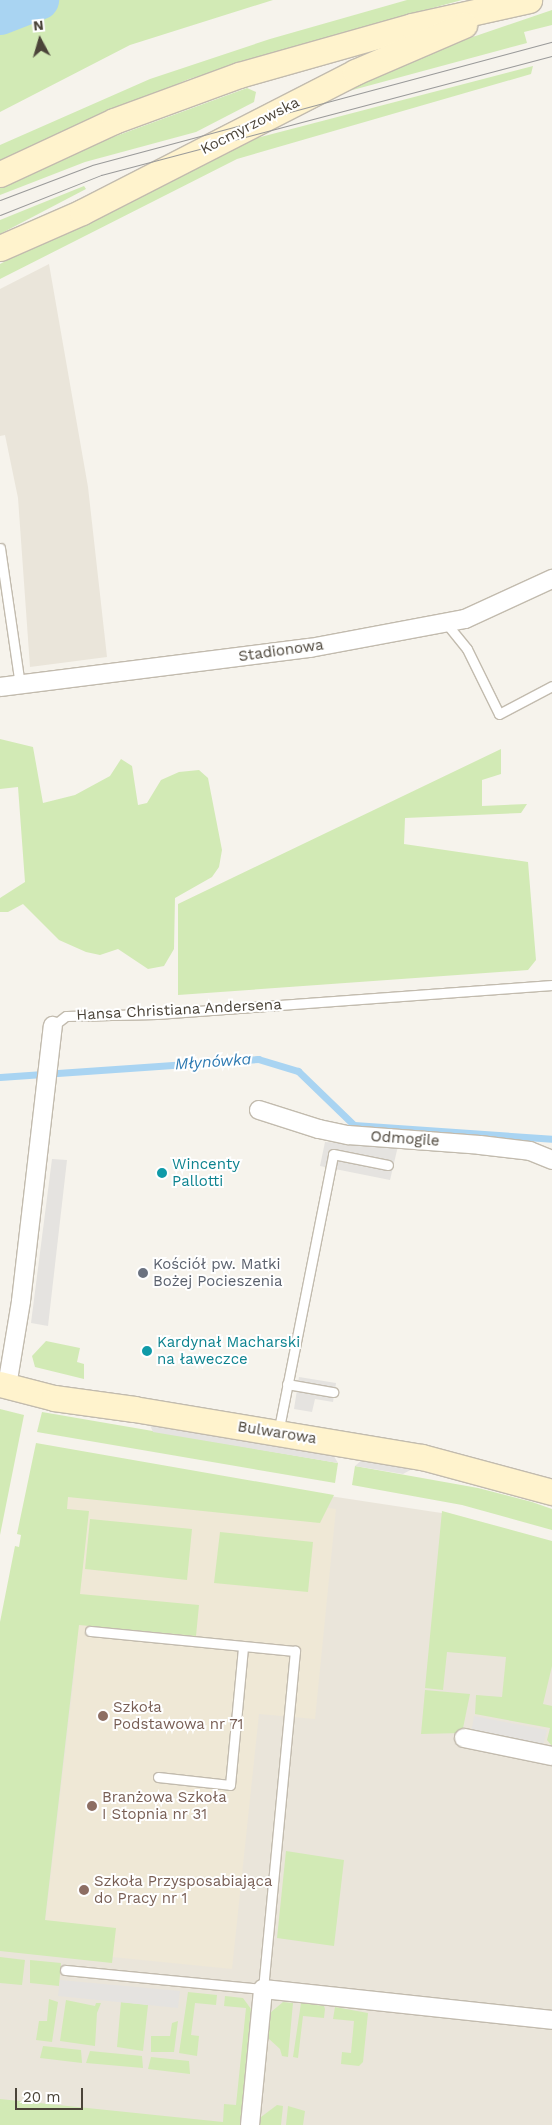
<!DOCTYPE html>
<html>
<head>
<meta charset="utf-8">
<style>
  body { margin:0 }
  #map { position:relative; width:552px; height:2125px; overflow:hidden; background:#f6f3ec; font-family:"Work Sans",sans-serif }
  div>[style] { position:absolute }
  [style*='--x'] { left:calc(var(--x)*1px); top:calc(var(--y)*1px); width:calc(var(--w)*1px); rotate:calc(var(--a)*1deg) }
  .residential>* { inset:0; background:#eae5da }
  .education>* { inset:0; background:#efe8d6 }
  .green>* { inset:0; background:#d2eab5 }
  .parking>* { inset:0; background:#e5e3e0 }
  .stream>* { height:7px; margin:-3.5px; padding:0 3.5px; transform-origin:3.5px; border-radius:3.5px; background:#a9d4f2 }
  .river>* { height:40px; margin:-20px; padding:0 20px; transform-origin:20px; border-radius:20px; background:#a9d4f2 }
  .roads { filter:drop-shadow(1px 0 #c2bbae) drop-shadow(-1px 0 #c2bbae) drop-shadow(0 1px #c2bbae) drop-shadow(0 -1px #c2bbae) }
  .lane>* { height:9px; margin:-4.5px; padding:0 4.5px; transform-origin:4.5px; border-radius:4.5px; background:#fff }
  .street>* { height:18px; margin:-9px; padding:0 9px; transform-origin:9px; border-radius:9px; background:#fff }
  .secondary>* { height:25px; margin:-12.5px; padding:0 12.5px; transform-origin:12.5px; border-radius:12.5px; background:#fff3cd }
  .tram>* { height:1px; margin:-0.5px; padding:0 0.5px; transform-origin:0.5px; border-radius:0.5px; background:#9a9a9a }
  .dots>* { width:14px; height:14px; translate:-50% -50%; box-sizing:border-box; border:2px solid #fff; border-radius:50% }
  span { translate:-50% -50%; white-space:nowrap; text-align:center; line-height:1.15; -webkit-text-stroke:4px #fff; paint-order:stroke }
  .street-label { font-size:15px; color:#4b4439 }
  .culture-label { font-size:15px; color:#0d838f }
  .left { translate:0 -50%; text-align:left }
  .worship-label { font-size:15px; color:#5b616d }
  .education-label { font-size:15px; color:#785e54 }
  .water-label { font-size:16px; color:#2e7ab2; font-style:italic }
  .north { position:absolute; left:15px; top:15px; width:50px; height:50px; -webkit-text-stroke:4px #fff; paint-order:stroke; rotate:354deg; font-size:14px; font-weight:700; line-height:20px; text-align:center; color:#4b4439 }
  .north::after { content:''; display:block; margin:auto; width:18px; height:22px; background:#4b4439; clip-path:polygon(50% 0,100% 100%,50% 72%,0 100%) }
  .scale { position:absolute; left:15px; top:2088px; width:68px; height:22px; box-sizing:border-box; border:2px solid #4b4439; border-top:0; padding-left:6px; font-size:15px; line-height:18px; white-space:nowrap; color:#4b4439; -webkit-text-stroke:4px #fff; paint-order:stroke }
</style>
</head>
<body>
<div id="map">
  <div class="residential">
    <i style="clip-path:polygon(49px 264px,88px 487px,107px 657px,30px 667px,18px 498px,5px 435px,0 436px,0 289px)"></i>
    <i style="clip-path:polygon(54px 1454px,448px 1514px,552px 1568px,552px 2125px,69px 2125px,0 2118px,0 1813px)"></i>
  </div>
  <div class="education">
    <i style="clip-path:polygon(68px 1468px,336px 1509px,315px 1719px,259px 1714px,232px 1969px,42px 1950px,75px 1668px,54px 1665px)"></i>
  </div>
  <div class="green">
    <i style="clip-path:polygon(0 0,273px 0,130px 45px,0 112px)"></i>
    <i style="clip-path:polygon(407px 0,462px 0,344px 32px,189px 79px,0 160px,0 145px,150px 79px,270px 39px)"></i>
    <i style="clip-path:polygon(552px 10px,552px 25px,524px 32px,527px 43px,323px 98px,426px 53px)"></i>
    <i style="clip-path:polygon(533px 66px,531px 74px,237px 159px,0 279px,0 264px,226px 146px)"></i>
    <i style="clip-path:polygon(247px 88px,256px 92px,254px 102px,196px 132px,85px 162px,0 195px,0 188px,105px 140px)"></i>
    <i style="clip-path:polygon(84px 186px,86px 189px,0 234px,0 220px)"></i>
    <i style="clip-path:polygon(0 739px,33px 747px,43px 803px,75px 795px,110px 776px,121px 759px,132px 766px,138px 805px,147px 803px,161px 780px,179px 772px,199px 770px,208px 778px,222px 850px,219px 867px,212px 877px,175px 898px,174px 949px,164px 966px,148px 969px,118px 949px,100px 955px,86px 952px,59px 940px,23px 904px,8px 912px,0 912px,0 898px,25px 882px,18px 787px,0 789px)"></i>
    <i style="clip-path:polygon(501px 749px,501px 774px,482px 780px,482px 806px,527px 804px,521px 813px,405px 818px,404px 844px,528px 862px,536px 960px,528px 970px,178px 995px,178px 904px)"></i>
    <i style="clip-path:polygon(46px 1341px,80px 1348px,77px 1362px,84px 1364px,84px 1379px,35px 1367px,32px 1356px)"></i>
    <i style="clip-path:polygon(0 1409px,24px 1415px,0 1535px)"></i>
    <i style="clip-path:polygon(42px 1412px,338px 1463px,335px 1483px,37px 1432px)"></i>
    <i style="clip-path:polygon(36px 1443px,334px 1495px,320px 1523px,68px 1497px,67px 1509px,89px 1511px,80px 1594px,199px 1605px,196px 1636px,79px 1625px,45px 1920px,116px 1928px,112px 1963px,0 1951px,0 1622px,15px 1546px,19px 1547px,21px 1535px,17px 1534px)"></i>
    <i style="clip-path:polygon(355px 1466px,478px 1488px,532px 1502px,552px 1509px,552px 1530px,462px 1505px,352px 1485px)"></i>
    <i style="clip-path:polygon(442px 1511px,552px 1541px,552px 1666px,543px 1704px,552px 1706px,552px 1746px,547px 1740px,550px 1728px,475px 1714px,476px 1695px,502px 1697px,506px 1657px,447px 1652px,443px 1690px,425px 1688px)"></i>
    <i style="clip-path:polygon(90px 1519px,192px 1529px,187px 1580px,85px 1569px)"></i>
    <i style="clip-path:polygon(220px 1532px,313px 1542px,308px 1592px,214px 1583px)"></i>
    <i style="clip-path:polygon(425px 1690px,470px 1694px,462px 1733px,421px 1734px)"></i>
    <i style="clip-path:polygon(286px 1851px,344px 1860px,334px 1946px,277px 1938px)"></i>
    <i style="clip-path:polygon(0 1957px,25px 1960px,22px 1985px,0 1983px)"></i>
    <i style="clip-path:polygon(30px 1960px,61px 1963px,59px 1986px,30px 1983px)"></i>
    <i style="clip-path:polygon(188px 1992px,217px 1995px,216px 2005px,195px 2003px,191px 2035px,199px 2036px,197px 2056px,179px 2053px)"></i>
    <i style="clip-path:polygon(225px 1996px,243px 1998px,251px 2009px,240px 2125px,0 2125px,0 2099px,223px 2122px,224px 2104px,236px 2105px,246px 2008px,224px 2006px)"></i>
    <i style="clip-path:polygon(49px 1999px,58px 2002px,52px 2042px,36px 2040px,39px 2021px,47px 2021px)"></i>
    <i style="clip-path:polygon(66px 2000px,95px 2006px,96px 2003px,101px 2003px,97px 2013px,95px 2046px,60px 2041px)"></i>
    <i style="clip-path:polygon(121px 2002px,148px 2005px,143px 2051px,117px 2047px)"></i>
    <i style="clip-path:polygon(283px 2002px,293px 2003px,288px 2057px,282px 2056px,280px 2049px,268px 2038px,271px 2012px)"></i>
    <i style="clip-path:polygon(301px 2003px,324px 2006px,325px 2009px,324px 2018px,303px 2016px,298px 2058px,293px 2057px)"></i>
    <i style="clip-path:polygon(335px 2007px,368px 2013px,363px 2062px,359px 2066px,341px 2064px,342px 2052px,351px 2053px,354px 2021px,333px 2019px)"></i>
    <i style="clip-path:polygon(178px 2021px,174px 2052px,151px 2052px,151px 2036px,170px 2036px,172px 2023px)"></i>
    <i style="clip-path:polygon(43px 2046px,81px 2050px,82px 2063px,40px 2058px)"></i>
    <i style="clip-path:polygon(90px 2051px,142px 2056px,143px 2068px,86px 2063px)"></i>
    <i style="clip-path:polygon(151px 2057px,189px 2061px,190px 2074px,148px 2069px)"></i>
    <i style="clip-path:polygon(277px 2105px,283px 2106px,281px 2125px,259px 2125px,261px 2117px)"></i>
    <i style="clip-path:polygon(288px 2106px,305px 2111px,303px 2125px,286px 2125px)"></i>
  </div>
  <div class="parking">
    <i style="clip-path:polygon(325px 1142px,398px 1146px,390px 1180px,320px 1166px)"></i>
    <i style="clip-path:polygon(52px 1159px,67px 1160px,48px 1326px,31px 1323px)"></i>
    <i style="clip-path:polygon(299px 1377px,336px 1383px,333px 1402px,315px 1399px,312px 1412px,294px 1409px)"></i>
    <i style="clip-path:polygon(149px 1423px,332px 1453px,338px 1463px,153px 1432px)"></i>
    <i style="clip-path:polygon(363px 1459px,414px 1468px,403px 1474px,355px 1466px)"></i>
    <i style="clip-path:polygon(474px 1716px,547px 1730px,543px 1746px,471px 1733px)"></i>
    <i style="clip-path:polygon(60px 1980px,180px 1991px,178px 2008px,58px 1996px)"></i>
  </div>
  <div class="stream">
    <i style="--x:0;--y:1077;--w:259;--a:-4"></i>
    <i style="--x:258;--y:1059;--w:42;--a:16.7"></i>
    <i style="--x:298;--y:1071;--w:78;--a:44"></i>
    <i style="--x:354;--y:1125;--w:198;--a:4"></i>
  </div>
  <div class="river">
    <i style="--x:0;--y:15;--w:42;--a:-21"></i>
  </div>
  <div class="roads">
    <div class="lane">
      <i style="--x:0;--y:548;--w:138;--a:81.7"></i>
      <i style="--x:446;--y:623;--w:33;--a:51"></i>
      <i style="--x:467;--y:649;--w:72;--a:63.8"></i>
      <i style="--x:499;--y:714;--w:60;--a:-27.8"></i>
      <i style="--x:53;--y:1026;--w:16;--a:-38"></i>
      <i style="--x:66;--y:1016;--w:91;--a:-1.3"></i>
      <i style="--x:157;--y:1014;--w:396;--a:-4.2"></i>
      <i style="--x:287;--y:1384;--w:47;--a:9.9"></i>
      <i style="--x:278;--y:1433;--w:284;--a:-78.8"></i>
      <i style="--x:333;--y:1154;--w:56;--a:11.3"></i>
      <i style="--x:158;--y:1777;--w:72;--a:6.3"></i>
      <i style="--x:230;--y:1785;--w:139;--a:-84.6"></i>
      <i style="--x:65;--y:1970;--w:199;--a:5.5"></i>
      <i style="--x:263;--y:1989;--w:340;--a:-84.6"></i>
      <i style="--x:295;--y:1651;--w:206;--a:-174.4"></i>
    </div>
    <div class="street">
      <i style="--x:0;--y:687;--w:312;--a:-7.2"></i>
      <i style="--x:310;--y:648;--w:158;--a:-10.6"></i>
      <i style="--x:465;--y:619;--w:96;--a:-24.7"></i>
      <i style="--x:259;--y:1110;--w:63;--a:17.6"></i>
      <i style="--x:319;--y:1129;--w:30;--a:12"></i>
      <i style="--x:348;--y:1135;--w:132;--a:4.3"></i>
      <i style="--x:480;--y:1145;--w:50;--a:6.8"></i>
      <i style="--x:530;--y:1151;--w:24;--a:22"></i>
      <i style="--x:7;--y:1386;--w:86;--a:-80.6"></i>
      <i style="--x:21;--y:1301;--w:277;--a:-83.4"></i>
      <i style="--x:464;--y:1738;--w:90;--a:11.6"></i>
      <i style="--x:250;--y:2125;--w:137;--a:-84.5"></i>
      <i style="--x:263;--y:1989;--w:291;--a:6.1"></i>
    </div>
    <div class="secondary">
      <i style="--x:0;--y:174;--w:126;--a:-24.9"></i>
      <i style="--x:114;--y:121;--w:133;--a:-20.2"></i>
      <i style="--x:239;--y:75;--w:180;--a:-15.8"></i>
      <i style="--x:412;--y:26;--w:120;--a:-12.5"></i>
      <i style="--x:0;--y:248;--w:90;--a:-23.7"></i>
      <i style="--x:82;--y:212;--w:307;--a:-27.1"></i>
      <i style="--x:355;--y:72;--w:119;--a:-23.3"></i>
      <i style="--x:0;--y:1384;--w:56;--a:14.5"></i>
      <i style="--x:54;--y:1398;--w:81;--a:7.8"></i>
      <i style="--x:134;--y:1409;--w:292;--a:9.5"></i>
      <i style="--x:422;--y:1457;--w:135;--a:15.1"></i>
    </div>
  </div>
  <div class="tram">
    <i style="--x:0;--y:200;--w:98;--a:-20.8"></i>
    <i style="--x:92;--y:165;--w:476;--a:-15"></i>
    <i style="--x:0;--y:215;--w:109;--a:-21.6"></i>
    <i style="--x:101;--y:175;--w:466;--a:-14.8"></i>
  </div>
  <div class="dots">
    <i style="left:162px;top:1173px;background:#0f9aa8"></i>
    <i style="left:143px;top:1273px;background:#6b7280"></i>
    <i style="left:147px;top:1351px;background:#0f9aa8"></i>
    <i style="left:103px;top:1716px;background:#8d6e63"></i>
    <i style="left:92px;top:1806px;background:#8d6e63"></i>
    <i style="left:84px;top:1890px;background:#8d6e63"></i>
  </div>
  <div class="street-label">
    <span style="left:250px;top:126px;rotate:-27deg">Kocmyrzowska</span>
    <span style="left:281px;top:651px;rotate:-8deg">Stadionowa</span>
    <span style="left:179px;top:1010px;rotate:-3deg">Hansa Christiana Andersena</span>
    <span style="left:405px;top:1139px;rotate:4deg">Odmogile</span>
    <span style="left:277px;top:1433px;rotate:9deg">Bulwarowa</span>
  </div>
  <div class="culture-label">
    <span class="left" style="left:172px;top:1173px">Wincenty<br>Pallotti</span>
    <span class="left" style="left:157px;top:1351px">Kardynał Macharski<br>na ławeczce</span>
  </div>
  <div class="worship-label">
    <span class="left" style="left:153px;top:1273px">Kościół pw. Matki<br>Bożej Pocieszenia</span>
  </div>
  <div class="education-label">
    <span class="left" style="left:113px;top:1716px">Szkoła<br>Podstawowa nr 71</span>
    <span class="left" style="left:102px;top:1806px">Branżowa Szkoła<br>I Stopnia nr 31</span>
    <span class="left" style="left:94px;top:1890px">Szkoła Przysposabiająca<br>do Pracy nr 1</span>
  </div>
  <div class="water-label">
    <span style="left:213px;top:1062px;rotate:-4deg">Młynówka</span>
  </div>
  <div class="north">N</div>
  <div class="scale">20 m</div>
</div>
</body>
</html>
